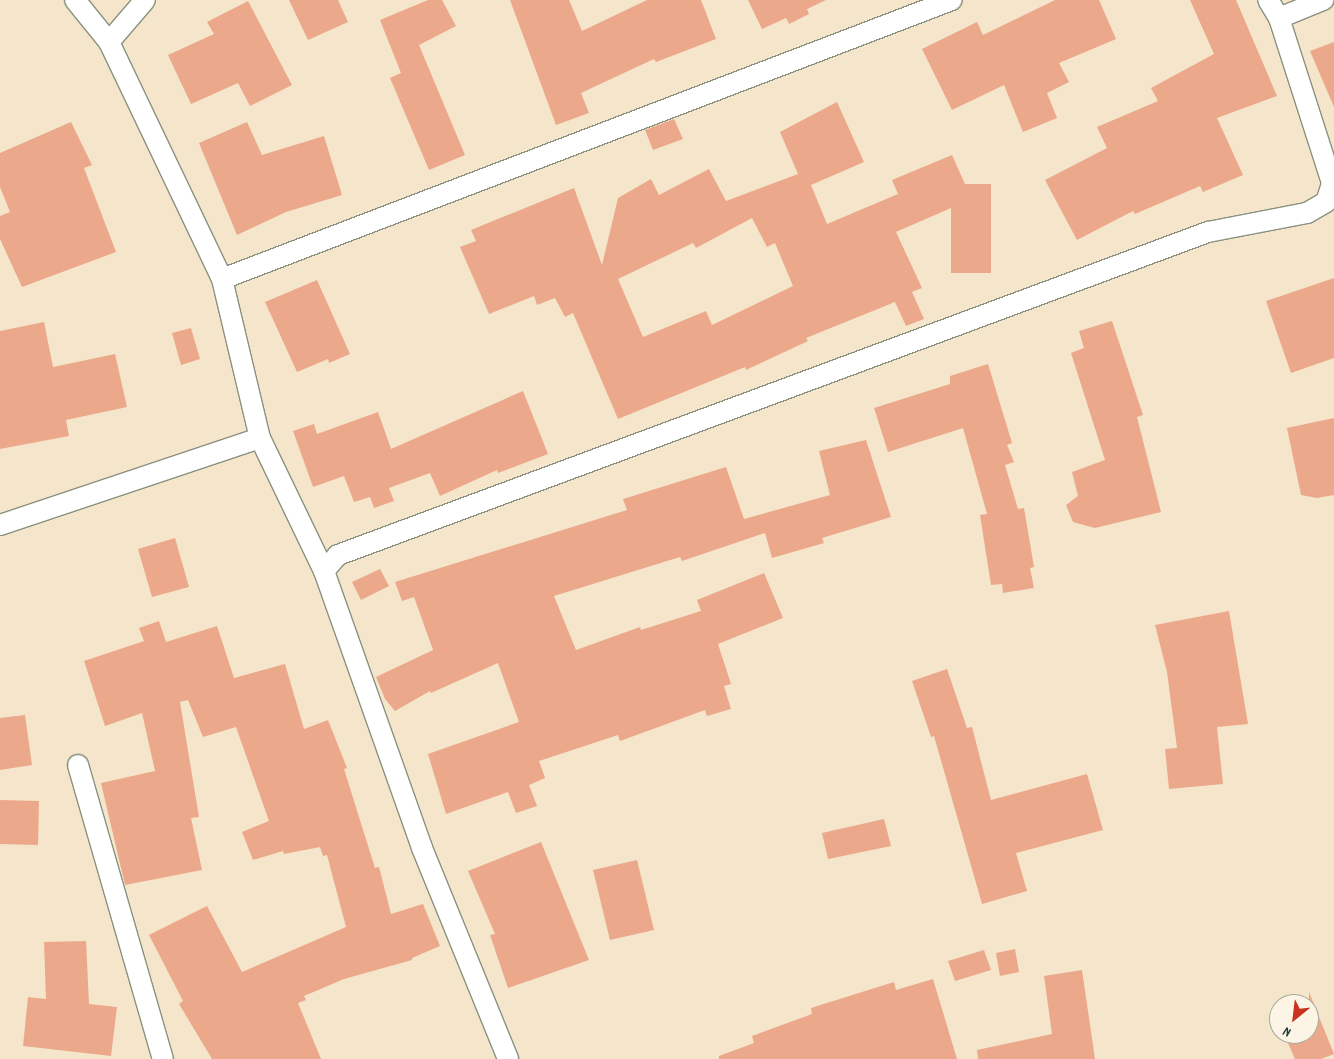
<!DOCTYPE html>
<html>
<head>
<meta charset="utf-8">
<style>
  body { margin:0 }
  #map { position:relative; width:1334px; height:1059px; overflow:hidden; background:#f5e5ca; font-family:Dekko,sans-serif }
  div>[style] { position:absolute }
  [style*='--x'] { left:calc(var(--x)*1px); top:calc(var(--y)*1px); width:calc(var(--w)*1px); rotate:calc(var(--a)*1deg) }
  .building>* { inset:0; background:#eca88b }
  .roads { filter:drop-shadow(1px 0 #8a917f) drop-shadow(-1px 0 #8a917f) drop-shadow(0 1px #8a917f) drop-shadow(0 -1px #8a917f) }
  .minor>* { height:20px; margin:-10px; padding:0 10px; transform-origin:10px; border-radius:10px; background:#fff }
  span { translate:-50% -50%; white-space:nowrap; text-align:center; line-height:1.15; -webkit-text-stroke:4.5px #fcf5e5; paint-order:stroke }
  .north { position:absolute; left:1269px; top:994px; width:50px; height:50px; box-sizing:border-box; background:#fcf5e5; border:1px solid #a4ab9e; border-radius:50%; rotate:209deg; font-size:14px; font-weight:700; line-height:20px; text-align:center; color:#1f3d34 }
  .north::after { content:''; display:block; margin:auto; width:18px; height:22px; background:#c8321e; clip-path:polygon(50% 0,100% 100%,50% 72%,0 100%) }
</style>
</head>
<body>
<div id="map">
  <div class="building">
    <i style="clip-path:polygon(289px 0,338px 0,348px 22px,308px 40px)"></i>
    <i style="clip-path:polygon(428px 0,442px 0,456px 26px,419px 45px,465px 155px,429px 170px,390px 78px,401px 73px,380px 20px)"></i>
    <i style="clip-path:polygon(510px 0,569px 0,582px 31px,647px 0,701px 0,716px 39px,656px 62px,654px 59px,581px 93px,589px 113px,556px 125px)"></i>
    <i style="clip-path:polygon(748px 0,826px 0,807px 9px,809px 14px,789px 24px,786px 18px,762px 29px)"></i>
    <i style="clip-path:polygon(1055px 0,1099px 0,1116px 39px,1059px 63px,1069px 82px,1047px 93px,1057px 118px,1023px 132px,1004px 85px,952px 110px,922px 49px,977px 22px,983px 35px)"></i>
    <i style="clip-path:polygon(1190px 0,1236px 0,1277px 96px,1217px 118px,1243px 175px,1203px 192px,1200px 186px,1135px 214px,1133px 211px,1077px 240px,1045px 180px,1107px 148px,1097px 127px,1158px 101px,1151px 88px,1214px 54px)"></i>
    <i style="clip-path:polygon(248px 1px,292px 85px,250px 106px,238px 83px,191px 104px,168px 55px,214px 34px,207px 22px)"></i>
    <i style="clip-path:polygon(1334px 42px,1334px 107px,1310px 51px)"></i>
    <i style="clip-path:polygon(evenodd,837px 102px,864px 162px,811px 185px,827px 224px,898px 194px,892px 180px,952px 155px,965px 184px,991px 184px,991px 273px,951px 273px,951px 208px,896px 232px,922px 288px,912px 292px,924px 319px,906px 326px,895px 302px,806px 338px,808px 341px,746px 370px,745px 367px,618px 419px,573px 313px,565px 317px,555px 298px,537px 305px,534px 296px,489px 314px,460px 247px,476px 241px,471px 230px,574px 188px,602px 265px,618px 198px,651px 179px,659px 195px,709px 169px,726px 201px,798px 174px,780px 132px,837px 102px,752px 218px,767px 247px,775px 243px,793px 286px,712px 325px,706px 311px,643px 337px,618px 279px,693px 243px,696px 248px,752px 218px)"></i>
    <i style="clip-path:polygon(674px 119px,683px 139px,653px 150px,645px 130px)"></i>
    <i style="clip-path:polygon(71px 122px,92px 165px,84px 168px,116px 252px,22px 287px,0 239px,0 216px,10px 212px,0 187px,0 153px)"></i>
    <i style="clip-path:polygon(247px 122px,262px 155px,324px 136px,342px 195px,286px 212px,237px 235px,199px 143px)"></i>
    <i style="clip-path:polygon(1334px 278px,1334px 358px,1291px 373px,1266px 301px)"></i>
    <i style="clip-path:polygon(317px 280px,350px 354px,329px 363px,328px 359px,297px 372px,265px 302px)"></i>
    <i style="clip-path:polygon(1112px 321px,1143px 415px,1137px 417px,1161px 512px,1095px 528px,1073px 522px,1066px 505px,1078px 496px,1072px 472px,1105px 460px,1071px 353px,1084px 348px,1079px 331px)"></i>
    <i style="clip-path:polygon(44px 322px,53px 367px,115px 354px,127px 407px,66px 420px,69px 436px,0 449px,0 331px)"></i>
    <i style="clip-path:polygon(191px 328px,200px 359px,181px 365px,172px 333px)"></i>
    <i style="clip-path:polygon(988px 364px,1012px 443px,1007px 445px,1014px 462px,1005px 465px,1018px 509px,1024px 508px,1034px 567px,1030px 568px,1034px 588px,1003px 593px,1002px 584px,991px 585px,980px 515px,987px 514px,963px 428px,888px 452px,874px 408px,950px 384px,950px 376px)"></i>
    <i style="clip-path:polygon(523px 391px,548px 454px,498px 473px,497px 470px,440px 496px,430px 473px,389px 488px,394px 501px,374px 508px,370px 497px,354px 502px,344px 476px,313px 487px,293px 431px,314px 424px,317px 434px,378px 412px,391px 449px)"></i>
    <i style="clip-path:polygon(1334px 418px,1334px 495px,1317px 498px,1301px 495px,1287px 428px)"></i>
    <i style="clip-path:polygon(866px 440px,891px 517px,822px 538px,824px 543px,772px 558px,765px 533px,682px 561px,680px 557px,554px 596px,576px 650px,640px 627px,641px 630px,701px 611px,697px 600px,764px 573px,783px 618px,718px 644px,731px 684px,724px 686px,731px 709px,707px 716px,705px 710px,620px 741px,618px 735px,539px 761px,545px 778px,529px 785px,537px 806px,516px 813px,508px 792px,446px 814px,428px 754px,519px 722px,498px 663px,431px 693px,430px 691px,395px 711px,385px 699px,376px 677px,433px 650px,414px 597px,402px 601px,395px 582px,627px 510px,623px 499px,726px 467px,744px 519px,830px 495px,819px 451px)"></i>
    <i style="clip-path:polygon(175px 538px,189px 587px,152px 597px,138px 549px)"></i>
    <i style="clip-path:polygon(380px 569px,389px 586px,361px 600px,352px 582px)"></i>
    <i style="clip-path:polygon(1229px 611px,1248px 724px,1217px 727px,1223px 784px,1169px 789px,1165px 749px,1177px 748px,1167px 672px,1155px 625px)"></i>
    <i style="clip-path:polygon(159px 621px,166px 642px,217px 626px,234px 678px,285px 664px,304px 729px,328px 720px,347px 768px,344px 769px,375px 868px,379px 867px,391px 914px,423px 904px,440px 946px,412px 958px,412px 960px,344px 979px,304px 996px,306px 1000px,298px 1003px,321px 1059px,212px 1059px,179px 1004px,183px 1001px,149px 935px,207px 906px,242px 972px,346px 927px,327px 855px,323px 856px,320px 847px,284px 854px,283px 851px,253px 860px,242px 832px,269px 821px,236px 727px,203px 737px,188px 700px,180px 702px,199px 817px,191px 818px,202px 870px,125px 885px,101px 783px,155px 771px,142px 713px,105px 726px,84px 661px,144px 641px,139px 628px)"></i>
    <i style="clip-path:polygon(947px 669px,967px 728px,972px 727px,991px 800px,1087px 774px,1103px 830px,1016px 853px,1027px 891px,982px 904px,934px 736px,931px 737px,912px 681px)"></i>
    <i style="clip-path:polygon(25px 715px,32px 765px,0 770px,0 718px)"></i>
    <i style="clip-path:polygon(0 800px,39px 801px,38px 845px,0 844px)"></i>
    <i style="clip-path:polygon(884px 819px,891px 846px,828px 859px,822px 833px)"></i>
    <i style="clip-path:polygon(541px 842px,589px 960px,508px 988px,490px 935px,495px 934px,468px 871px)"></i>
    <i style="clip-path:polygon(637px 860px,654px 930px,610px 940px,593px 870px)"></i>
    <i style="clip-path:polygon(86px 941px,89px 1004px,117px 1007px,111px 1056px,23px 1046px,28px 997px,46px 999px,44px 942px)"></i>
    <i style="clip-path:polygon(1015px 949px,1019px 972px,1000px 976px,996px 953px)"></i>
    <i style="clip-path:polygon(984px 950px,991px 970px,955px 981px,948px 961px)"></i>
    <i style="clip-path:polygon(1082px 970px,1095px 1059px,978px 1059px,977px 1050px,1052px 1034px,1044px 976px)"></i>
    <i style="clip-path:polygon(933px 979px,957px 1059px,719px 1059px,719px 1056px,754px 1043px,752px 1036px,812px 1014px,811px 1008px,894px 982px,896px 990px)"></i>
    <i style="clip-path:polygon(1309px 992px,1334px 1054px,1321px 1059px,1295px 1059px,1284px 1034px,1309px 1034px)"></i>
  </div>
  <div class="roads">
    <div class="minor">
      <i style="--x:75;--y:0;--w:54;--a:51"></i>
      <i style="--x:109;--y:42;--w:263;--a:64.5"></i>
      <i style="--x:222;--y:279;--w:163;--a:76.6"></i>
      <i style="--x:260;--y:438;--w:148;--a:64.3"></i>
      <i style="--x:324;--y:571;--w:294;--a:70.5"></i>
      <i style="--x:422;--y:848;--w:228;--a:67.8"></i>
      <i style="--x:1279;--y:18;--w:48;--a:-22.2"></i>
      <i style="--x:109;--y:42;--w:55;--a:-49.4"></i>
      <i style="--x:222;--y:279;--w:781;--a:-20.92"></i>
      <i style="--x:0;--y:525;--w:274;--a:-18.5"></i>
      <i style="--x:324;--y:571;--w:21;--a:-49"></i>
      <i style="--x:338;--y:555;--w:928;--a:-20.37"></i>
      <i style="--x:1208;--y:232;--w:101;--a:-10.9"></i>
      <i style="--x:1307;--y:213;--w:22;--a:-30"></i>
      <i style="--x:1326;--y:202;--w:20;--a:-72"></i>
      <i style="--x:1332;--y:183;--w:173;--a:-107.8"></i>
      <i style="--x:1279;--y:18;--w:21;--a:-121"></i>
      <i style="--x:78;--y:765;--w:306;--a:73.9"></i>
    </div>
  </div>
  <div class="north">N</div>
</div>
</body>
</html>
